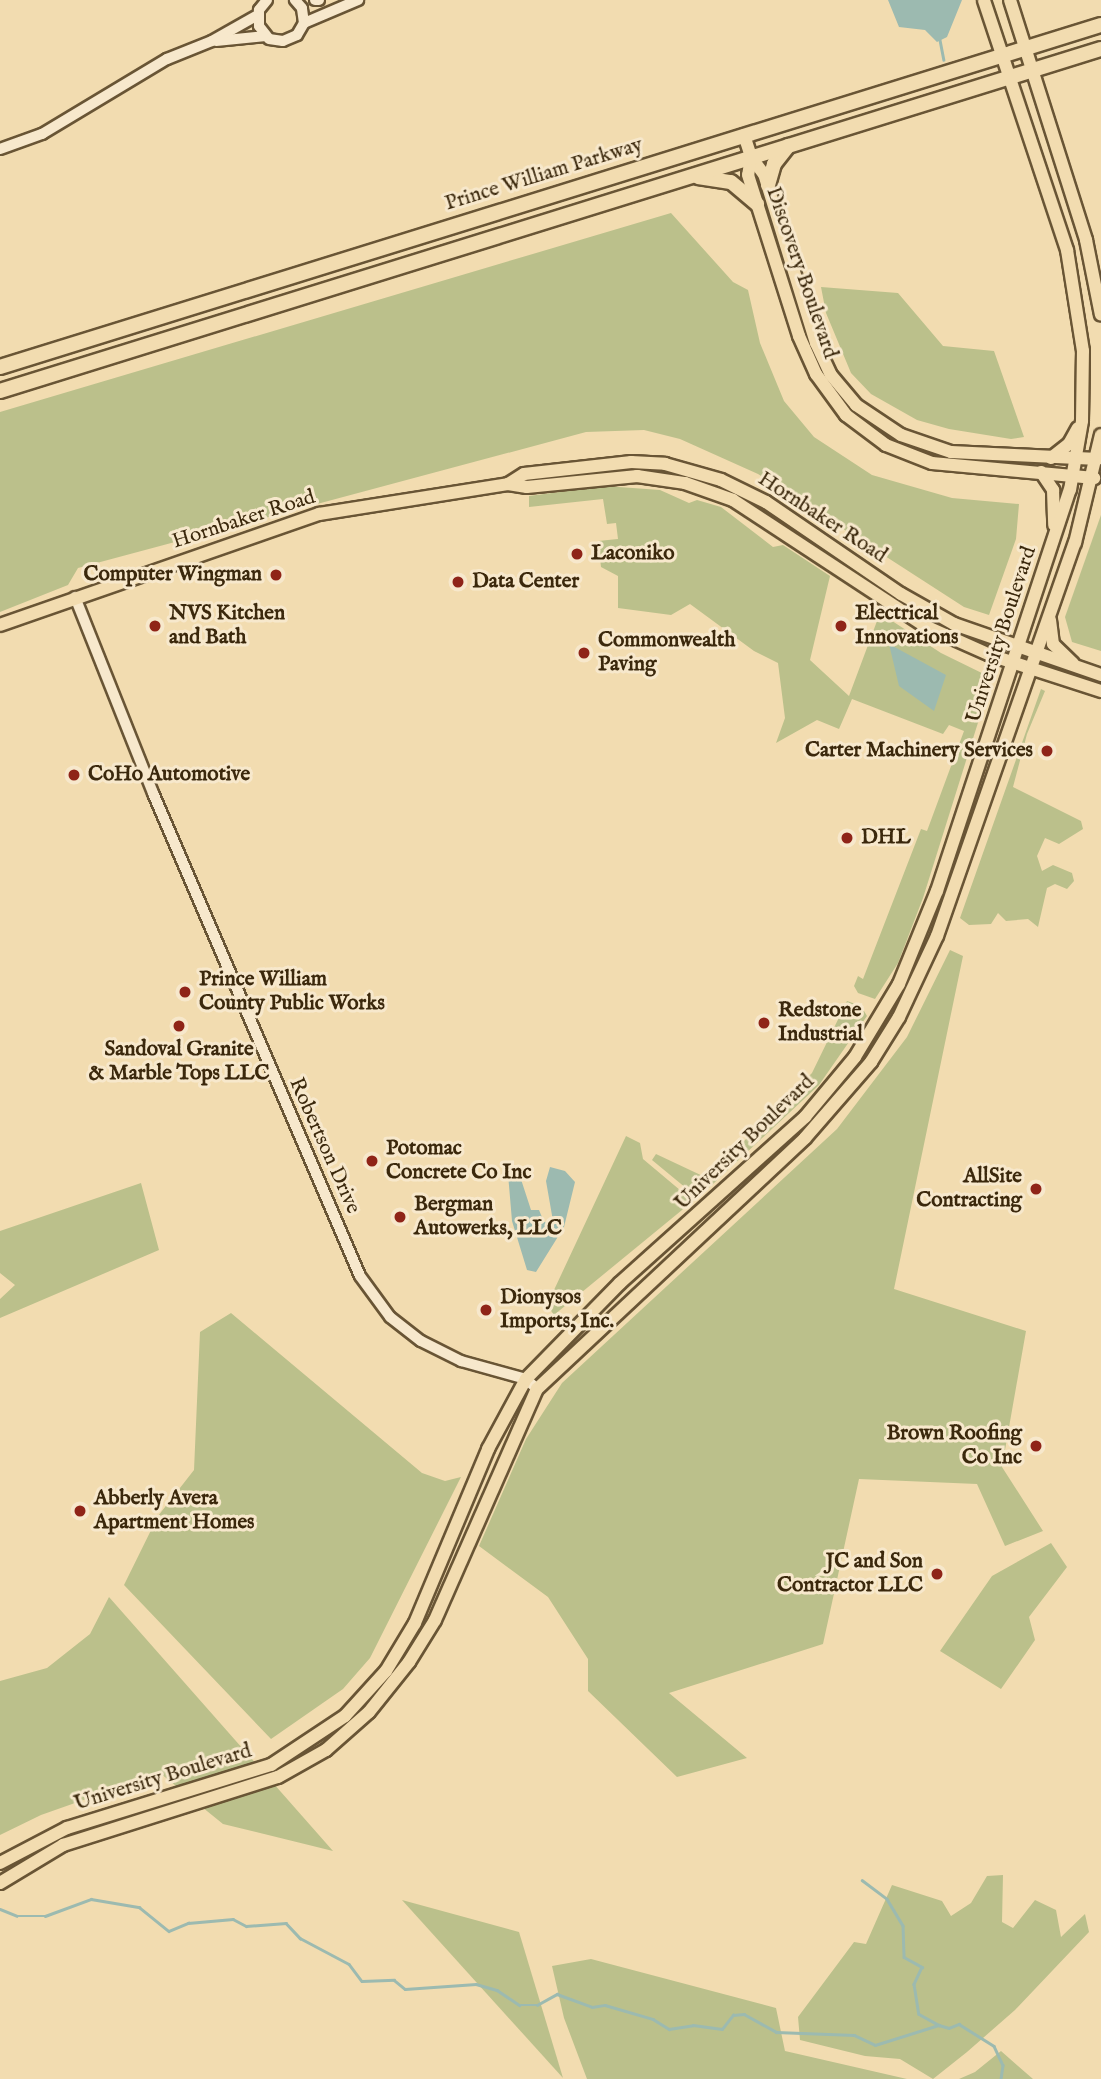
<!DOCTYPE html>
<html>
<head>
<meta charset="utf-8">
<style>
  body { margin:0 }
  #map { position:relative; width:1101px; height:2079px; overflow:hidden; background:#f2dcb0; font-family:"IM FELL English",serif }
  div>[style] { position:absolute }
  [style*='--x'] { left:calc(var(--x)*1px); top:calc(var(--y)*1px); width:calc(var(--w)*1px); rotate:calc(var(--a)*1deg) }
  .green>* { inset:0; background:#bbc08b }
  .water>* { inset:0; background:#9cbab0 }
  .stream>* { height:2.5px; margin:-1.25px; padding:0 1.25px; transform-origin:1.25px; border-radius:1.25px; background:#9cbab0 }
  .roads { filter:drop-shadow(2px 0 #695535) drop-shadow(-2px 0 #695535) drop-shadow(0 2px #695535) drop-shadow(0 -2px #695535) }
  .minor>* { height:10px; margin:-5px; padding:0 5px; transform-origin:5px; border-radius:5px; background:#f7e8cc }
  .major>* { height:12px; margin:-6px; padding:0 6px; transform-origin:6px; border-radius:6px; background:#f2dcb0 }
  .highway>* { height:14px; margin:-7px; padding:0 7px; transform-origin:7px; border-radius:7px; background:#f2dcb0 }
  .dots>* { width:19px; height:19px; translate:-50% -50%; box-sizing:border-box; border:4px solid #f7e8cc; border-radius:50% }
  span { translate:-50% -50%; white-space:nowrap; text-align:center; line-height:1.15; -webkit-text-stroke:6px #f7e8cc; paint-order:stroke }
  .street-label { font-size:21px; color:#3b280c }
  .poi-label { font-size:21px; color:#3b280c; font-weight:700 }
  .left { translate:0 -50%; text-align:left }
  .right { translate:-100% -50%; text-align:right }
</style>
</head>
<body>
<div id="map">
  <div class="green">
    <i style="clip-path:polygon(671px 213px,733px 282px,748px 290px,760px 343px,784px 401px,814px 437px,872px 475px,952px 498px,1019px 504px,1016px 539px,989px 615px,964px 607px,758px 474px,680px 439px,644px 430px,586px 432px,78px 568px,68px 585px,0 612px,0 412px)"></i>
    <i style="clip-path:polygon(821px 287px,898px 293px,943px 346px,994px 351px,1024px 437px,1011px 439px,949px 429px,917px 420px,871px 394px,851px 373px,826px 313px)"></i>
    <i style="clip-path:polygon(647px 472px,681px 472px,753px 499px,862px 574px,842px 566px,734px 496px)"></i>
    <i style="clip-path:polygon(605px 486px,660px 490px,689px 503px,697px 500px,721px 507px,773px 547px,783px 545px,830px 576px,810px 660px,849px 696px,880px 613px,941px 653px,992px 678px,923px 898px,898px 963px,875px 999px,858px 993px,854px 986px,858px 976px,863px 979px,921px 829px,927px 831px,964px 731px,949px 725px,943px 734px,852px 699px,839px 729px,817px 720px,776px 743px,785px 718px,778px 663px,754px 651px,690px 604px,671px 615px,618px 608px,618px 576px,601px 567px,598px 541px,618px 539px,616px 523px,607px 524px,603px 499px,529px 507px,529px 496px)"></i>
    <i style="clip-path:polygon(1101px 515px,1101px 651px,1072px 642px,1065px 617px)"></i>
    <i style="clip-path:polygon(1041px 689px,1045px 691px,1027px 734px,1013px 787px,1081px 821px,1083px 829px,1059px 844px,1045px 838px,1037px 856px,1042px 871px,1053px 865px,1072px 873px,1074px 881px,1067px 889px,1055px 884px,1047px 888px,1038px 927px,1028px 919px,1006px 921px,998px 913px,991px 924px,969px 925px,960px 918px)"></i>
    <i style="clip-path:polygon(950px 950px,963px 956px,894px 1289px,1026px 1331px,1002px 1467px,1043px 1531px,1005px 1546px,977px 1484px,859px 1479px,823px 1644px,669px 1693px,747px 1758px,677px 1777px,588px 1691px,588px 1659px,548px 1597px,479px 1546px,526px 1439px,562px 1383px,837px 1129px,907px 1037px)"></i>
    <i style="clip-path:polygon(847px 1001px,861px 1006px,867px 1016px,819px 1085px,698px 1198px,652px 1160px,656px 1154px,707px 1178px,812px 1073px)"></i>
    <i style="clip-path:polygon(626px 1136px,640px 1143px,643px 1159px,693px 1201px,554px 1315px,547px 1305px)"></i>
    <i style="clip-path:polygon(141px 1183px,159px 1250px,0 1318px,0 1299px,15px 1285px,0 1273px,0 1231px)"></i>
    <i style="clip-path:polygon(231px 1313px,422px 1473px,445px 1481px,461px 1477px,370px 1658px,343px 1689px,271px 1739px,124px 1585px,158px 1516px,194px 1470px,200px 1332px)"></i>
    <i style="clip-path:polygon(1051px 1543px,1067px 1567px,1029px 1617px,1035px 1640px,1001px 1689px,940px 1651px,992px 1576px)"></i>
    <i style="clip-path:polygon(109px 1597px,333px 1851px,223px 1824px,160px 1773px,41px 1815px,0 1835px,0 1681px,47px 1668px,90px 1634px)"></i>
    <i style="clip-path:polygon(1003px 1875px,1002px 1922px,1013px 1928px,1035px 1900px,1056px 1910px,1061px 1937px,1085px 1914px,1089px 1932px,1015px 2010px,967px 2052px,933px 2079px,900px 2059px,865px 2056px,800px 2040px,798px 2017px,854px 1942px,866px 1944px,892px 1885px,942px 1901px,951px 1916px,971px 1903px,987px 1876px)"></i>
    <i style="clip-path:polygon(402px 1900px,519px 1932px,563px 2078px)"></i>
    <i style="clip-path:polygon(591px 1959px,776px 2008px,785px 2051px,907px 2079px,587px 2079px,564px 2018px,552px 1966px)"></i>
    <i style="clip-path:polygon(1001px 2051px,1033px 2079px,959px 2079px,975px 2072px)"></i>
  </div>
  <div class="water">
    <i style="clip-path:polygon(888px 0,962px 0,947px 37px,937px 42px,925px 30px,899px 27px)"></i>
    <i style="clip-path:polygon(889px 644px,946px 675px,934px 711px,899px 686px)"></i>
    <i style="clip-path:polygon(517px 1167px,531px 1210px,539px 1210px,544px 1222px,553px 1221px,546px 1181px,550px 1167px,565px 1171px,575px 1182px,564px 1227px,536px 1272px,527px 1270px,512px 1221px,508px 1174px)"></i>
  </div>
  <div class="stream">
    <i style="--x:940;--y:40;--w:20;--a:79"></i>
    <i style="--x:862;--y:1880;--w:31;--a:37"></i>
    <i style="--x:887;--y:1899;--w:31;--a:59"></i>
    <i style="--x:903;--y:1926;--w:31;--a:88"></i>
    <i style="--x:904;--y:1957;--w:21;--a:29"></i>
    <i style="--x:922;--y:1967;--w:19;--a:115"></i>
    <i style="--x:914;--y:1984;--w:30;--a:81"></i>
    <i style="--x:919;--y:2014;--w:23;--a:29"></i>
    <i style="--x:0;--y:1909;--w:18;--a:22"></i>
    <i style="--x:17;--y:1916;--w:28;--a:0"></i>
    <i style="--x:45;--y:1916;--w:49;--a:-20.3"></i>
    <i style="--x:91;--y:1899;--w:49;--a:9.5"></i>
    <i style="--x:139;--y:1907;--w:38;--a:39"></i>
    <i style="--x:169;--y:1931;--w:21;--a:-23"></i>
    <i style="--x:188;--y:1923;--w:45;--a:-5.1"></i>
    <i style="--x:233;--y:1919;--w:15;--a:28"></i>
    <i style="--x:246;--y:1926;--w:40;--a:-4.3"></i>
    <i style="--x:286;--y:1923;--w:21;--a:47"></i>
    <i style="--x:300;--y:1938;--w:55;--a:28"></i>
    <i style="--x:349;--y:1964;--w:21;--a:53"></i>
    <i style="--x:362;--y:1981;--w:32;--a:-2"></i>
    <i style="--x:394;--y:1980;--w:14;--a:39"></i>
    <i style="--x:405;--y:1989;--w:71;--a:-4"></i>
    <i style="--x:476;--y:1984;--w:22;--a:16"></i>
    <i style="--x:497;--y:1990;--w:27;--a:34"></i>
    <i style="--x:519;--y:2005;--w:18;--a:0"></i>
    <i style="--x:537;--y:2005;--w:23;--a:-29"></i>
    <i style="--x:557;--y:1994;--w:37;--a:20"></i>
    <i style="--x:592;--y:2007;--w:13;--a:-9"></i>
    <i style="--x:605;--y:2005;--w:50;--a:16.3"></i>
    <i style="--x:653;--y:2019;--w:19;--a:32"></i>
    <i style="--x:669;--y:2029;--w:24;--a:-9"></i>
    <i style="--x:693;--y:2025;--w:29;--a:8"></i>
    <i style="--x:722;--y:2029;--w:18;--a:-52"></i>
    <i style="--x:733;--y:2015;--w:11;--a:-5"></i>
    <i style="--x:744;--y:2014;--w:37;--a:29"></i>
    <i style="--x:776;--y:2032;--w:78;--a:2.2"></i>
    <i style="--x:854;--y:2035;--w:23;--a:25"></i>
    <i style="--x:875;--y:2045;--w:67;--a:-17.4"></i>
    <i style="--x:939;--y:2025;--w:10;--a:17"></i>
    <i style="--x:949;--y:2028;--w:11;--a:-22"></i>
    <i style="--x:959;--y:2024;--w:41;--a:32.2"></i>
    <i style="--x:994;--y:2046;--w:21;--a:65"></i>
    <i style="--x:1003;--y:2065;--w:14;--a:98"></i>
  </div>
  <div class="roads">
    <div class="minor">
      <i style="--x:267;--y:0;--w:13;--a:129"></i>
      <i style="--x:259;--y:10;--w:16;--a:90"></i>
      <i style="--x:259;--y:26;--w:16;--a:52"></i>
      <i style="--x:269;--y:39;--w:14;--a:8"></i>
      <i style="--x:283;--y:41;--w:15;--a:-23"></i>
      <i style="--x:297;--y:35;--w:14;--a:-60"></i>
      <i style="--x:304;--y:23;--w:15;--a:-98"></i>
      <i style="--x:302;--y:8;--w:11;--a:-131"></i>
      <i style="--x:315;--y:0;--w:4;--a:0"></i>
      <i style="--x:304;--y:23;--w:59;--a:-23.1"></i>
      <i style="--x:216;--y:41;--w:50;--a:-5.7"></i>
      <i style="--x:0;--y:149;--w:45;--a:-19.7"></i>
      <i style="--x:42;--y:134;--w:146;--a:-31"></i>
      <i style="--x:167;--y:59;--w:48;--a:-21.8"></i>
      <i style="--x:212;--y:41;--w:53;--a:-29.5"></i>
      <i style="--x:75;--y:597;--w:211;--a:68.3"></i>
      <i style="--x:153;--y:793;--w:525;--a:66.8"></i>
      <i style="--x:360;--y:1276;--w:51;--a:53.8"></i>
      <i style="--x:390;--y:1317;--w:39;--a:38"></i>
      <i style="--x:421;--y:1341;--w:45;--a:26.6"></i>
      <i style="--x:461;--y:1361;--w:67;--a:15.5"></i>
      <i style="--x:526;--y:1379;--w:15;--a:42"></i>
    </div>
    <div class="major">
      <i style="--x:1010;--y:0;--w:252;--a:72.4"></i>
      <i style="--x:1086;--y:240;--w:76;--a:78.7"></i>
      <i style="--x:744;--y:135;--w:23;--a:72"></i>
      <i style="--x:751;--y:157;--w:21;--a:53"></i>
      <i style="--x:764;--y:174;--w:177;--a:72.9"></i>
      <i style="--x:816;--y:343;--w:35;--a:65"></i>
      <i style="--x:831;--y:375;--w:39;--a:50"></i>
      <i style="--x:856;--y:405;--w:54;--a:33.7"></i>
      <i style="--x:901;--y:435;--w:53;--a:18.8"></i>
      <i style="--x:951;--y:452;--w:147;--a:2.7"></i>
      <i style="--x:751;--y:157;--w:18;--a:99"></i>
      <i style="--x:748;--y:175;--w:169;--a:72.4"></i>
      <i style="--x:799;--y:336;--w:42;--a:65.9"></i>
      <i style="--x:816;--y:374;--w:51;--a:53.8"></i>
      <i style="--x:846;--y:415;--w:50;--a:36.9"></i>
      <i style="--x:886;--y:445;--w:49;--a:21.4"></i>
      <i style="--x:932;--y:463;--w:163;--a:5.3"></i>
      <i style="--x:1051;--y:458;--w:23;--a:-38"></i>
      <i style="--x:1069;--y:444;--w:18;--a:-61"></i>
      <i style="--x:1041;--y:472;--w:22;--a:56"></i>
      <i style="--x:1053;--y:490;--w:35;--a:88"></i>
      <i style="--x:508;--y:484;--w:19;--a:-32"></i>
      <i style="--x:524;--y:474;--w:108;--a:-6.4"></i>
      <i style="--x:631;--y:462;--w:34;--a:3"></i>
      <i style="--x:665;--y:464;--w:58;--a:15.9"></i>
      <i style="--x:721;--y:480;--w:50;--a:26.1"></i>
      <i style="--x:766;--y:502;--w:163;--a:34.3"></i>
      <i style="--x:901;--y:594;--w:61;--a:29.5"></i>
      <i style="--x:954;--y:624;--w:156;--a:19.1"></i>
      <i style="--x:1050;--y:620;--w:24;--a:83"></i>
      <i style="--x:1053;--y:644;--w:28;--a:44"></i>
      <i style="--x:0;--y:625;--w:338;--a:-19.2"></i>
      <i style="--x:319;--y:514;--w:191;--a:-9"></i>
      <i style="--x:508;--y:484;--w:19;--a:9"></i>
      <i style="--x:527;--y:487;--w:111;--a:-5.7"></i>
      <i style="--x:637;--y:476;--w:49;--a:8.3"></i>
      <i style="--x:685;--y:483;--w:51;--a:19.5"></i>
      <i style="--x:733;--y:500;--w:230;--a:33.3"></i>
      <i style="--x:925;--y:626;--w:71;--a:24"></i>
      <i style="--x:990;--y:655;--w:117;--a:18"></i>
      <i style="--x:0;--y:1863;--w:76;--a:-27.6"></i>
      <i style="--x:67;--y:1828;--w:214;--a:-17.2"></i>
      <i style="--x:271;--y:1765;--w:89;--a:-33.5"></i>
      <i style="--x:345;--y:1716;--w:61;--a:-47.7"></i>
      <i style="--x:386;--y:1671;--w:56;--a:-58.9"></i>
      <i style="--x:415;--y:1623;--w:189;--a:-67.2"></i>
      <i style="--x:488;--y:1449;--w:80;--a:-61.5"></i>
      <i style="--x:526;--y:1379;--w:134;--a:-45.6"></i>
      <i style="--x:620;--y:1283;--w:249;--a:-41.9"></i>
      <i style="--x:805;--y:1117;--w:78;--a:-50.2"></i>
      <i style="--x:855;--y:1057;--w:85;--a:-58.9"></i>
      <i style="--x:899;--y:984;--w:100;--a:-67.8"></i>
      <i style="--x:937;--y:891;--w:422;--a:-71.7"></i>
      <i style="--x:1070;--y:490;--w:70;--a:-80.1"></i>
      <i style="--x:1082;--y:421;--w:70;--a:-89.2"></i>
      <i style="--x:1083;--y:351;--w:102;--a:-99"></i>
      <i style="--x:1067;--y:250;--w:263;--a:-108.4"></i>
      <i style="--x:0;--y:1883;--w:74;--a:-31.1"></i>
      <i style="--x:63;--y:1845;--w:225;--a:-17.6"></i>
      <i style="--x:278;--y:1777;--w:55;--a:-29.4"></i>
      <i style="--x:326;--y:1750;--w:57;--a:-41.5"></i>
      <i style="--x:369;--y:1712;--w:64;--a:-51.3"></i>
      <i style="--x:409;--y:1662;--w:49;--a:-58.2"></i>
      <i style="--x:435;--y:1620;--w:253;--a:-66.2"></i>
      <i style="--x:537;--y:1389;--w:367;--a:-43.1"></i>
      <i style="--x:805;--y:1138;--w:101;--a:-49"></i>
      <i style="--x:871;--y:1062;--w:53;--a:-58.1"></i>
      <i style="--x:899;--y:1017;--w:89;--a:-64.9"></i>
      <i style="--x:937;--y:936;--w:417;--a:-70.7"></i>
      <i style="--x:1075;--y:543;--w:111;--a:-76.5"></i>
    </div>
    <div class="highway">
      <i style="--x:698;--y:177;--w:33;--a:9"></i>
      <i style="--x:731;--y:182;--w:34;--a:40"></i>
      <i style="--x:768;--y:185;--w:22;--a:-74"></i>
      <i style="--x:774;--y:164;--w:23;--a:-52"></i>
      <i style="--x:0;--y:367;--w:1153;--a:-17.26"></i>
      <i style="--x:0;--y:391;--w:1153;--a:-17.26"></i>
    </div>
  </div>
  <div class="dots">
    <i style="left:577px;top:554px;background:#8f2418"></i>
    <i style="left:276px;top:575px;background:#8f2418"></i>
    <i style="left:458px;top:582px;background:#8f2418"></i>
    <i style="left:155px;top:626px;background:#8f2418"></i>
    <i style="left:841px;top:626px;background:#8f2418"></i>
    <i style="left:584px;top:653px;background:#8f2418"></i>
    <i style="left:1047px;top:751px;background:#8f2418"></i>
    <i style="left:74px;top:775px;background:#8f2418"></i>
    <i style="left:847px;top:838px;background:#8f2418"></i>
    <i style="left:185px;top:992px;background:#8f2418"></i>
    <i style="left:764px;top:1023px;background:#8f2418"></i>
    <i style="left:179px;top:1026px;background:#8f2418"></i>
    <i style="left:372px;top:1161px;background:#8f2418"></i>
    <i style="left:1036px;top:1189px;background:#8f2418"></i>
    <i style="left:400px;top:1217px;background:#8f2418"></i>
    <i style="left:486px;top:1310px;background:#8f2418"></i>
    <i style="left:1036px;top:1446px;background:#8f2418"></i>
    <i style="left:80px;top:1511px;background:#8f2418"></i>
    <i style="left:937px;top:1574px;background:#8f2418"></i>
  </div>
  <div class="street-label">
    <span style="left:544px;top:175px;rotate:-17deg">Prince William Parkway</span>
    <span style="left:801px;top:273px;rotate:71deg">Discovery Boulevard</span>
    <span style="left:822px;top:518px;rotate:33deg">Hornbaker Road</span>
    <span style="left:244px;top:520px;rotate:-18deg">Hornbaker Road</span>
    <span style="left:1002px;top:635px;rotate:-72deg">University Boulevard</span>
    <span style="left:745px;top:1143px;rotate:-44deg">University Boulevard</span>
    <span style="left:324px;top:1146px;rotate:66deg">Robertson Drive</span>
    <span style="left:163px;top:1778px;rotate:-17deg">University Boulevard</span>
  </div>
  <div class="poi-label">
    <span class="left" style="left:591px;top:554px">Laconiko</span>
    <span class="right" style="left:262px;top:575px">Computer Wingman</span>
    <span class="left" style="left:472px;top:582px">Data Center</span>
    <span class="left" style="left:169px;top:626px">NVS Kitchen<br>and Bath</span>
    <span class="left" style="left:855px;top:626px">Electrical<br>Innovations</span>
    <span class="left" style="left:598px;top:653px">Commonwealth<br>Paving</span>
    <span class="right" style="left:1033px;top:751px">Carter Machinery Services</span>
    <span class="left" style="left:88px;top:775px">CoHo Automotive</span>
    <span class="left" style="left:861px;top:838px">DHL</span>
    <span class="left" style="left:199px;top:992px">Prince William<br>County Public Works</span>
    <span class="left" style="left:778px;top:1023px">Redstone<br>Industrial</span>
    <span style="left:179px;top:1062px">Sandoval Granite<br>&amp; Marble Tops LLC</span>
    <span class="left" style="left:386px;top:1161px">Potomac<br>Concrete Co Inc</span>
    <span class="right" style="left:1022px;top:1189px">AllSite<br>Contracting</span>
    <span class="left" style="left:414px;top:1217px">Bergman<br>Autowerks, LLC</span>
    <span class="left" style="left:500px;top:1310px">Dionysos<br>Imports, Inc.</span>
    <span class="right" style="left:1022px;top:1446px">Brown Roofing<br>Co Inc</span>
    <span class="left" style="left:94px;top:1511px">Abberly Avera<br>Apartment Homes</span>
    <span class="right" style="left:923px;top:1574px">JC and Son<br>Contractor LLC</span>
  </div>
</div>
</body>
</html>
